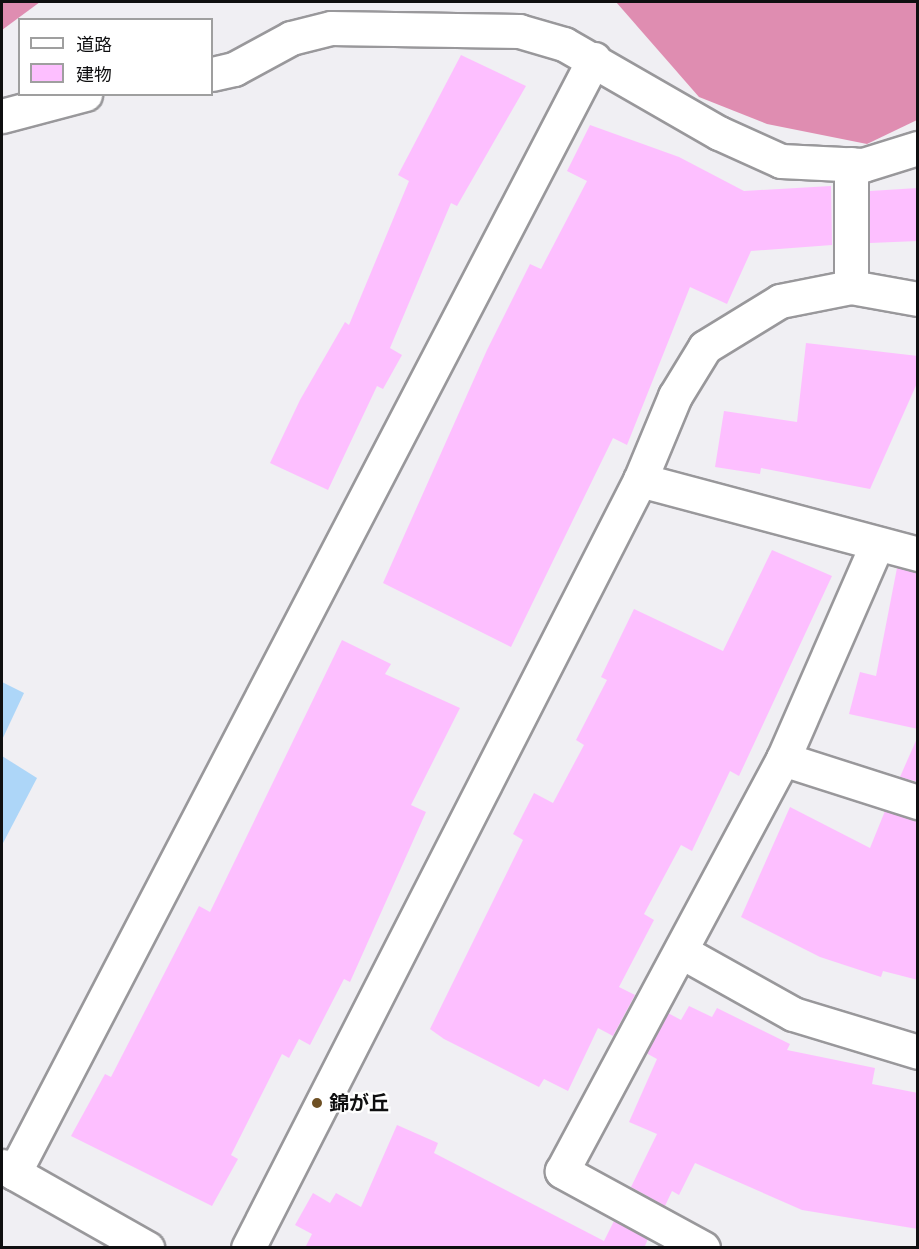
<!DOCTYPE html>
<html>
<head>
<meta charset="utf-8">
<style>
  body { margin:0 }
  #map { position:relative; width:919px; height:1249px; overflow:hidden; background:#f0eff3; font-family:Bitter,"Noto Sans JP",serif }
  div>[style] { position:absolute }
  [style*='--x'] { left:calc(var(--x)*1px); top:calc(var(--y)*1px); width:calc(var(--w)*1px); rotate:calc(var(--a)*1deg) }
  .forest>* { inset:0; background:#df8db1 }
  .water>* { inset:0; background:#add6f8 }
  .building>* { inset:0; background:#fdbfff }
  .roads { filter:drop-shadow(2px 0 #99989b) drop-shadow(-2px 0 #99989b) drop-shadow(0 2px #99989b) drop-shadow(0 -2px #99989b) }
  .minor>* { height:33px; margin:-16.5px; padding:0 16.5px; transform-origin:16.5px; border-radius:16.5px; background:#fff }
  .dots>* { width:16px; height:16px; translate:-50% -50%; box-sizing:border-box; border:3px solid #fff; border-radius:50% }
  span { translate:-50% -50%; white-space:nowrap; text-align:center; line-height:1.15; -webkit-text-stroke:4.5px #fff; paint-order:stroke }
  .poi-label { font-size:20px; color:#0f0f10; font-weight:700 }
  .left { translate:0 -50%; text-align:left }
  .frame { position:absolute; inset:0; border:3px solid #0f0f10; pointer-events:none }
  .legend { position:absolute; left:18px; top:18px; width:195px; height:78px; box-sizing:border-box; background:#fff; border:2px solid #9f9f9f; margin:0; padding:8px 10px; list-style:none; font-size:18px; color:#0f0f10 }
  .legend li { display:flex; align-items:center; gap:12px; height:30px }
  .legend b { width:30px; border:2px solid #9f9f9f }
</style>
</head>
<body>
<div id="map">
  <div class="forest">
    <i style="clip-path:polygon(2px 2px,40px 2px,2px 30px)"></i>
    <i style="clip-path:polygon(616px 2px,917px 2px,917px 120px,867px 144px,767px 124px,699px 97px)"></i>
  </div>
  <div class="water">
    <i style="clip-path:polygon(2px 682px,24px 693px,2px 740px)"></i>
    <i style="clip-path:polygon(2px 756px,37px 778px,2px 845px)"></i>
  </div>
  <div class="building">
    <i style="clip-path:polygon(461px 55px,526px 86px,457px 206px,451px 203px,390px 348px,402px 355px,383px 389px,377px 386px,328px 490px,270px 463px,300px 400px,345px 322px,349px 325px,409px 181px,398px 175px)"></i>
    <i style="clip-path:polygon(590px 125px,679px 157px,744px 191px,831px 186px,832px 245px,751px 251px,727px 304px,690px 287px,627px 445px,613px 438px,511px 647px,383px 583px,487px 350px,530px 264px,541px 269px,587px 181px,567px 171px)"></i>
    <i style="clip-path:polygon(918px 188px,918px 241px,870px 243px,870px 191px)"></i>
    <i style="clip-path:polygon(806px 343px,918px 356px,918px 381px,870px 489px,761px 468px,760px 474px,715px 467px,724px 411px,797px 422px)"></i>
    <i style="clip-path:polygon(772px 550px,832px 576px,739px 776px,730px 771px,692px 851px,681px 845px,644px 914px,654px 920px,619px 987px,635px 995px,613px 1036px,598px 1028px,568px 1091px,544px 1079px,539px 1087px,444px 1039px,430px 1029px,523px 840px,513px 834px,534px 793px,553px 803px,584px 745px,576px 740px,607px 680px,601px 677px,634px 609px,723px 651px)"></i>
    <i style="clip-path:polygon(897px 568px,918px 572px,918px 729px,849px 714px,860px 672px,876px 676px)"></i>
    <i style="clip-path:polygon(342px 640px,391px 664px,385px 674px,460px 708px,411px 805px,426px 812px,350px 982px,344px 979px,310px 1045px,299px 1039px,289px 1058px,282px 1054px,231px 1155px,238px 1159px,212px 1206px,71px 1136px,105px 1074px,111px 1077px,199px 906px,210px 912px)"></i>
    <i style="clip-path:polygon(918px 736px,918px 782px,900px 777px)"></i>
    <i style="clip-path:polygon(790px 807px,870px 848px,885px 811px,918px 820px,918px 980px,883px 971px,881px 977px,820px 957px,741px 917px)"></i>
    <i style="clip-path:polygon(689px 1006px,712px 1017px,717px 1008px,790px 1044px,787px 1050px,875px 1068px,872px 1084px,918px 1093px,918px 1229px,802px 1210px,695px 1163px,679px 1195px,672px 1191px,665px 1206px,631px 1187px,657px 1134px,629px 1122px,657px 1059px,646px 1053px,668px 1013px,681px 1020px)"></i>
    <i style="clip-path:polygon(397px 1125px,438px 1143px,434px 1153px,604px 1241px,614px 1221px,648px 1239px,644px 1248px,305px 1248px,312px 1234px,295px 1225px,313px 1193px,330px 1203px,336px 1193px,361px 1207px)"></i>
  </div>
  <div class="roads">
    <div class="minor">
      <i style="--x:212;--y:74;--w:23;--a:-13"></i>
      <i style="--x:234;--y:69;--w:65;--a:-28.5"></i>
      <i style="--x:291;--y:38;--w:41;--a:-14"></i>
      <i style="--x:331;--y:28;--w:188;--a:0.9"></i>
      <i style="--x:519;--y:31;--w:47;--a:16.1"></i>
      <i style="--x:564;--y:44;--w:179;--a:29.9"></i>
      <i style="--x:719;--y:133;--w:68;--a:24.3"></i>
      <i style="--x:781;--y:161;--w:82;--a:2.8"></i>
      <i style="--x:863;--y:165;--w:58;--a:-17.2"></i>
      <i style="--x:2;--y:116;--w:86;--a:-14.8"></i>
      <i style="--x:851;--y:164;--w:123;--a:90"></i>
      <i style="--x:640;--y:480;--w:288;--a:14.9"></i>
      <i style="--x:783;--y:759;--w:142;--a:17.7"></i>
      <i style="--x:684;--y:953;--w:125;--a:29.2"></i>
      <i style="--x:793;--y:1014;--w:131;--a:16.9"></i>
      <i style="--x:2;--y:1166;--w:167;--a:29.5"></i>
      <i style="--x:14;--y:1173;--w:1256;--a:-62.5"></i>
      <i style="--x:248;--y:1248;--w:862;--a:-62.96"></i>
      <i style="--x:640;--y:480;--w:91;--a:-67.4"></i>
      <i style="--x:675;--y:396;--w:57;--a:-58.5"></i>
      <i style="--x:705;--y:347;--w:88;--a:-31.5"></i>
      <i style="--x:780;--y:301;--w:72;--a:-11.2"></i>
      <i style="--x:851;--y:287;--w:68;--a:10.2"></i>
      <i style="--x:703;--y:1248;--w:161;--a:-151.4"></i>
      <i style="--x:562;--y:1171;--w:468;--a:-61.8"></i>
      <i style="--x:783;--y:759;--w:235;--a:-66.4"></i>
    </div>
  </div>
  <div class="dots">
    <i style="left:317px;top:1103px;background:#6e5024"></i>
  </div>
  <div class="poi-label">
    <span class="left" style="left:329px;top:1103px">錦が丘</span>
  </div>
  <div class="frame"></div>
  <ul class="legend">
  <li><b style="height:8px;background:#fff"></b>道路</li>
  <li><b style="height:16px;background:#fdbfff"></b>建物</li>
  </ul>
</div>
</body>
</html>
